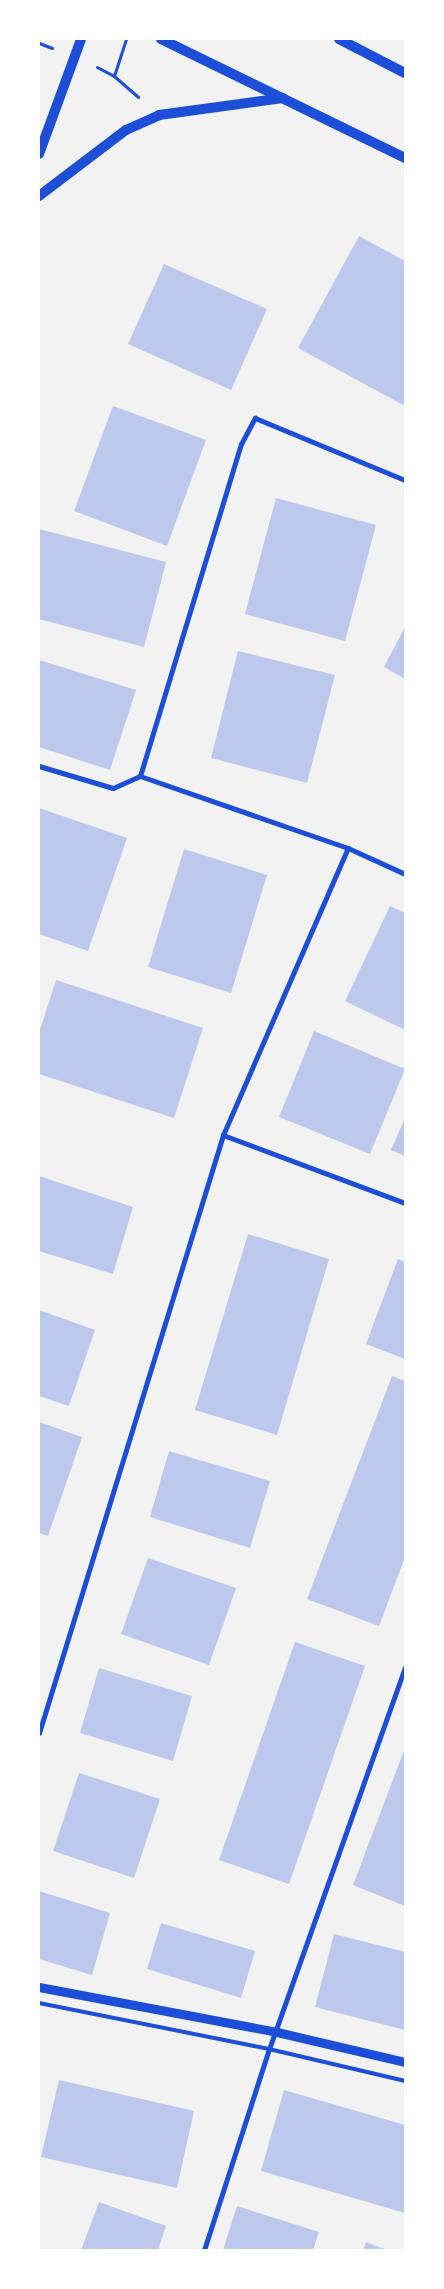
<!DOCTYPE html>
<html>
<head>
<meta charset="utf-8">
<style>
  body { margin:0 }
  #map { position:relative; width:444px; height:2289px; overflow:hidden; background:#f2f2f2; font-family:Cabin,sans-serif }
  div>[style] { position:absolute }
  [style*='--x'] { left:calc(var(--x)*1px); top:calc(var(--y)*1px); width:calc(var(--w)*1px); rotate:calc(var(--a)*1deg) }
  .building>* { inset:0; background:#bdc9ec }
  .path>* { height:3px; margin:-1.5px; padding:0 1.5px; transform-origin:1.5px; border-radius:1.5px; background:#1d4ed8 }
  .service>* { height:4px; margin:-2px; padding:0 2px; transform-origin:2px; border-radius:2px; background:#1d4ed8 }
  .minor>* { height:5px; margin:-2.5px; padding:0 2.5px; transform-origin:2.5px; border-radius:2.5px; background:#1d4ed8 }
  .tertiary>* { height:9px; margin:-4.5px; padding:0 4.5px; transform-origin:4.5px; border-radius:4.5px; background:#1d4ed8 }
  .secondary>* { height:10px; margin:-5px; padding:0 5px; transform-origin:5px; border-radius:5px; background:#1d4ed8 }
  span { translate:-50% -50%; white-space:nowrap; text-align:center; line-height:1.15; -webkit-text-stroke:4.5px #fff; paint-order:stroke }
  .frame { position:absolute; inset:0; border:40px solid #fff; pointer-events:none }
</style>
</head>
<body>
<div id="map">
  <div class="building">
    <i style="clip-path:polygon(359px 236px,405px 261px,405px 406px,298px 348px)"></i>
    <i style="clip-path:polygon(164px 264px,267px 309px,231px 390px,128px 344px)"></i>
    <i style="clip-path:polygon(113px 406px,206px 440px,167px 546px,74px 511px)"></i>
    <i style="clip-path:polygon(276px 498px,376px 525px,345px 641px,245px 614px)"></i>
    <i style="clip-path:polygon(39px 529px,166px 562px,144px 647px,39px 619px)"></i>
    <i style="clip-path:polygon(405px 627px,405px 679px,384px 667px)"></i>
    <i style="clip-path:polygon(238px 651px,335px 675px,307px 783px,211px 758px)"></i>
    <i style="clip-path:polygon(39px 660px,136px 690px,110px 770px,39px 747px)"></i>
    <i style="clip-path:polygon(39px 808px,127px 838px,88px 951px,39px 934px)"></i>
    <i style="clip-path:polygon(184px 849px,267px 875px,231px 993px,148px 967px)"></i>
    <i style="clip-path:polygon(390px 906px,405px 913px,405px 1030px,345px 1001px)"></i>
    <i style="clip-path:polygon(56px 980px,203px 1028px,174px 1118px,39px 1074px,39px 1033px)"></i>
    <i style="clip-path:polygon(314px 1031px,405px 1069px,370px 1154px,279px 1117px)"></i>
    <i style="clip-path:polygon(405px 1118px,405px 1156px,391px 1150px)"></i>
    <i style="clip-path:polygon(39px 1176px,133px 1207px,113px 1274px,39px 1251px)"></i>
    <i style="clip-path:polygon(248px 1234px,329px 1259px,277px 1435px,195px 1410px)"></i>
    <i style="clip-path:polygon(398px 1259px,405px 1262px,405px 1359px,366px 1344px)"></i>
    <i style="clip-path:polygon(39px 1310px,95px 1330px,69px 1406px,39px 1396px)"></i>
    <i style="clip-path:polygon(392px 1376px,405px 1381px,405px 1557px,379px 1626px,307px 1599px)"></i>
    <i style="clip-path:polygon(39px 1422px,82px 1437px,48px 1536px,39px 1533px)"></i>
    <i style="clip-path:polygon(169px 1451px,270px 1481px,250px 1548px,150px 1517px)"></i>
    <i style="clip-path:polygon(148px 1558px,236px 1588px,209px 1665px,121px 1634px)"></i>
    <i style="clip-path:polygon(295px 1642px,365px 1666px,289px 1884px,219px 1860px)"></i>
    <i style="clip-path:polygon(99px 1668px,192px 1696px,173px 1761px,80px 1733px)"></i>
    <i style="clip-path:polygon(405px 1748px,405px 1906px,353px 1885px)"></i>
    <i style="clip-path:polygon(79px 1773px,160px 1799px,134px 1878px,53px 1851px)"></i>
    <i style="clip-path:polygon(39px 1891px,110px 1913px,92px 1975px,39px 1959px)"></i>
    <i style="clip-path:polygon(161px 1923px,255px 1951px,241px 1998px,147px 1969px)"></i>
    <i style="clip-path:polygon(334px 1934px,405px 1952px,405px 2030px,315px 2007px)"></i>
    <i style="clip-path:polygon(59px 2080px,194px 2111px,177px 2188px,41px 2157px)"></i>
    <i style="clip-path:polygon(284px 2090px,405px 2125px,405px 2213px,261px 2171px)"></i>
    <i style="clip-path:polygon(99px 2202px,166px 2226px,158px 2250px,81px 2250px)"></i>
    <i style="clip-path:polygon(237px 2206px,319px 2232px,313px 2250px,223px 2250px)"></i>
    <i style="clip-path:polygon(366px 2242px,387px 2250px,363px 2250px)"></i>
  </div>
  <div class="path">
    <i style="--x:39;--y:43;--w:14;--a:21"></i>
    <i style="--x:97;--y:67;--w:19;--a:28"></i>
    <i style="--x:114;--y:76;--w:32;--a:41"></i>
    <i style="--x:114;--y:76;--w:39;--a:-72"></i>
  </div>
  <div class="service">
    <i style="--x:39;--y:2003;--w:235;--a:11.3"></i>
    <i style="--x:269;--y:2049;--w:140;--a:13.2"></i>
  </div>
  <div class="minor">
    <i style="--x:39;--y:766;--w:77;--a:16.6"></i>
    <i style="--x:113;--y:788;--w:30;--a:-24"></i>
    <i style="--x:140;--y:776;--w:220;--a:19.1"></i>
    <i style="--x:348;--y:848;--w:63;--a:24.5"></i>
    <i style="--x:140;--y:776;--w:347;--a:-73.1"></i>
    <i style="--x:241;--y:444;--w:30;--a:-62"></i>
    <i style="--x:255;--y:418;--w:162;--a:22.5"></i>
    <i style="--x:223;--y:1135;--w:194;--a:20.5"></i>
    <i style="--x:39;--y:1733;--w:626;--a:-72.9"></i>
    <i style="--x:223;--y:1135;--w:313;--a:-66.5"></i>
    <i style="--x:204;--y:2250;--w:211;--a:-72.1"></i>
    <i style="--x:269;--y:2049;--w:405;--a:-70.4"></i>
  </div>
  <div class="tertiary">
    <i style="--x:39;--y:1987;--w:242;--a:10.7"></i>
    <i style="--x:277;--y:2032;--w:131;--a:13.2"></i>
  </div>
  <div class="secondary">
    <i style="--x:161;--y:39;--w:271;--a:26"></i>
    <i style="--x:339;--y:39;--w:74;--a:27.3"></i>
    <i style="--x:39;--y:154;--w:122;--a:-69.9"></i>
    <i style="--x:39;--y:196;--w:109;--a:-37.2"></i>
    <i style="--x:126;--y:130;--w:36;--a:-24"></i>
    <i style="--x:159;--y:115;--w:125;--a:-7.8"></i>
  </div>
  <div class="frame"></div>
</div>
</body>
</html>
